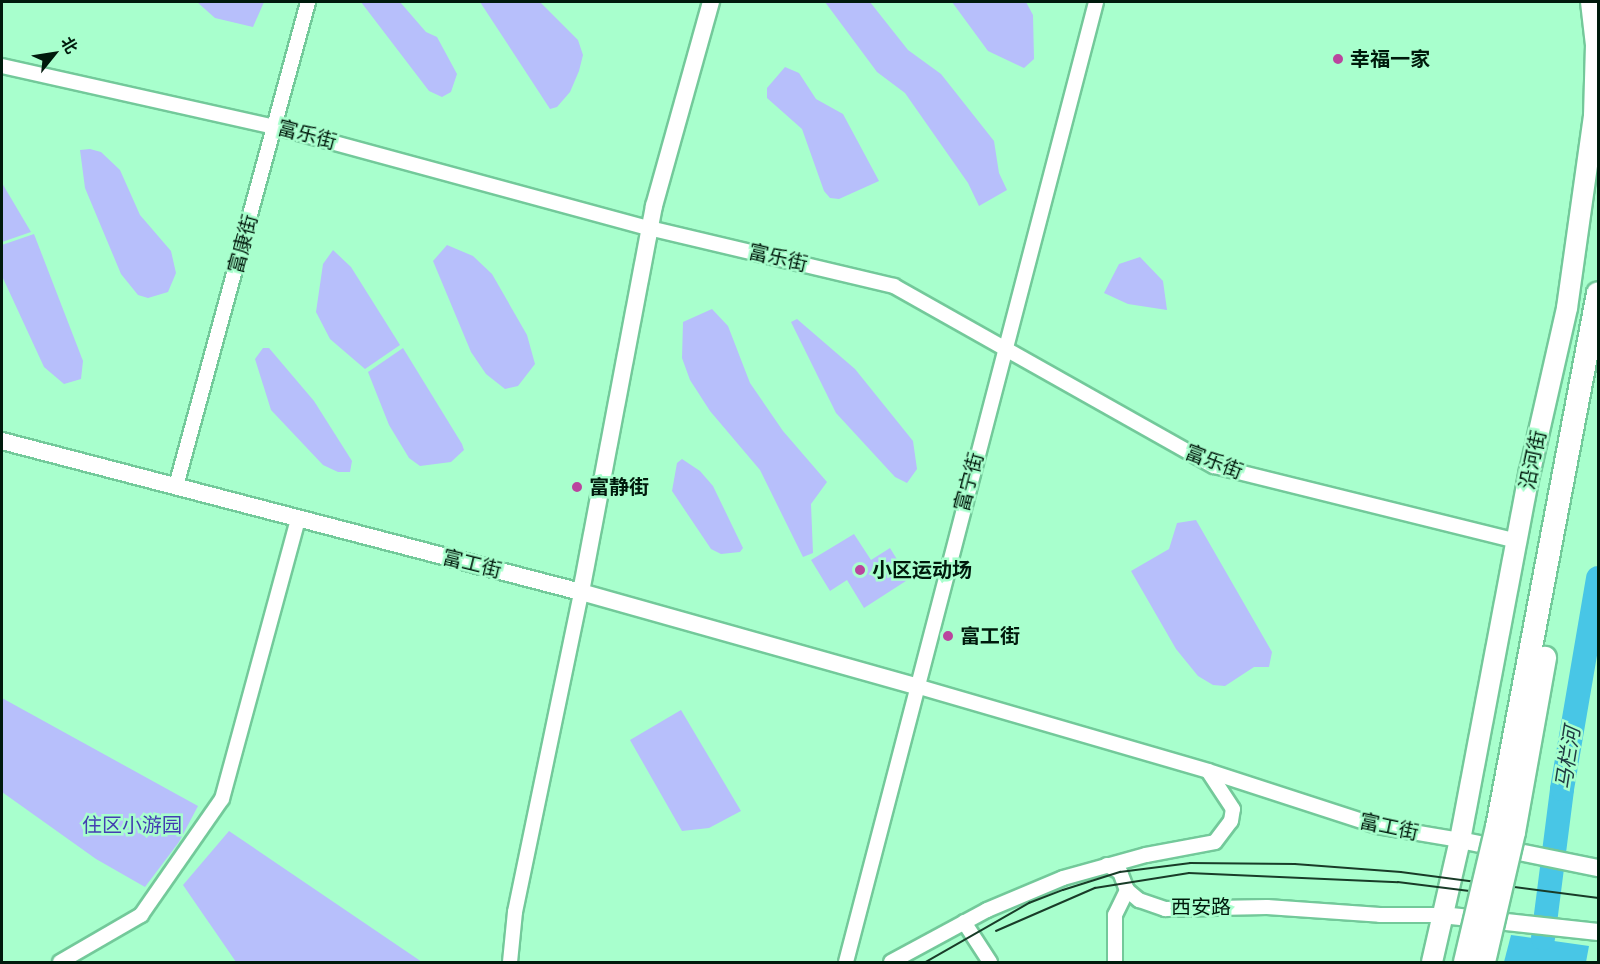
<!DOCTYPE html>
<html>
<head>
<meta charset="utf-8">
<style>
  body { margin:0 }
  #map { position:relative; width:1600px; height:964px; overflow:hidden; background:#a8ffcd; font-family:"PT Sans","Noto Sans SC",sans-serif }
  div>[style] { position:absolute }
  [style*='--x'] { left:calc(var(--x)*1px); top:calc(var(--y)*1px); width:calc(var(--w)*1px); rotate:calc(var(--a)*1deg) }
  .green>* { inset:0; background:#b7bffb }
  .water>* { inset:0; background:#48c6e6 }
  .river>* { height:24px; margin:-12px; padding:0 12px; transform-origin:12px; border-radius:12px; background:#48c6e6 }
  .roads { filter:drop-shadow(2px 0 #73c99a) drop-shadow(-2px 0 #73c99a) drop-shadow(0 2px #73c99a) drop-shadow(0 -2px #73c99a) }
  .minor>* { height:14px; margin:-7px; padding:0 7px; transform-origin:7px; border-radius:7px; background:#fff }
  .tertiary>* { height:16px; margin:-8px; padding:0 8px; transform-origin:8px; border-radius:8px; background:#fff }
  .secondary>* { height:20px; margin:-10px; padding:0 10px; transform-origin:10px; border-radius:10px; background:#fff }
  .tram>* { height:1.5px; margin:-0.75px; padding:0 0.75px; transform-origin:0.75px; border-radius:0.75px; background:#193c28 }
  .bridges { filter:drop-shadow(2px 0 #73c99a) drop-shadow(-2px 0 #73c99a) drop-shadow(0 2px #73c99a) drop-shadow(0 -2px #73c99a) }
  .trunk-bridge>* { height:22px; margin:-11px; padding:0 11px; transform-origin:11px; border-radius:11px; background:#fff }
  .dots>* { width:16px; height:16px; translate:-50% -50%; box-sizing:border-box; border:3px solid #a8ffcd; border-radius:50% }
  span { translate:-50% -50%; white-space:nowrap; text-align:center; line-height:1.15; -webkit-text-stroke:5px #a8ffcd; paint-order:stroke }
  .poi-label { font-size:20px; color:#001a0c; font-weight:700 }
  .left { translate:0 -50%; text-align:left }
  .street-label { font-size:20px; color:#001a0c }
  .park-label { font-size:20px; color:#433eb1 }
  .water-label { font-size:21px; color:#203b42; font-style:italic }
  .frame { position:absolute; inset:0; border:3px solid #001a0c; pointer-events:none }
  .north { position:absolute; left:24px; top:24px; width:60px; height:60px; -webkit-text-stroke:4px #a8ffcd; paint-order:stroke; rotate:60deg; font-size:16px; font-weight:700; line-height:24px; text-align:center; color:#001a0c }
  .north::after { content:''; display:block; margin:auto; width:21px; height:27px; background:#001a0c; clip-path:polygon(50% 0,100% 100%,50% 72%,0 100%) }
</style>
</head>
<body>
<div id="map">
  <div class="green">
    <i style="clip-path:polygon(197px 2px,264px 2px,253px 27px,215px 18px)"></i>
    <i style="clip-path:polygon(361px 2px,400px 2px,426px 32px,437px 37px,457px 74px,451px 92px,442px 97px,429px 91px)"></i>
    <i style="clip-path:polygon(480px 2px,540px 2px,578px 40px,583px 55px,579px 71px,570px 92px,557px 107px,550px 109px)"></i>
    <i style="clip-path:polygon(825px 2px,870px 2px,908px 50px,941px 74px,994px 141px,999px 173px,1007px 190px,979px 206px,968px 183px,905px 93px,877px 72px)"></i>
    <i style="clip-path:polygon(952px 2px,1026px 2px,1033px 15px,1034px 59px,1024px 68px,988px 51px)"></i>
    <i style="clip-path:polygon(785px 67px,799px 73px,816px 99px,843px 114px,879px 181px,839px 199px,830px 198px,824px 191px,802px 129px,767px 98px,767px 88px)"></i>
    <i style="clip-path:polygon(90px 149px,101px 152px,120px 170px,140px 215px,171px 251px,176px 273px,168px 292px,148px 298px,138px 295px,121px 274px,85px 188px,80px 150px)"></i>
    <i style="clip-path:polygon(2px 183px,31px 232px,2px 242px)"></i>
    <i style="clip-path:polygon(34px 234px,83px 361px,81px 379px,64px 384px,44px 367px,2px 276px,2px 245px)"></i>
    <i style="clip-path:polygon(447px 245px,473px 256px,492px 274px,527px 335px,535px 364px,518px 386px,505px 389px,486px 374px,471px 352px,433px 261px)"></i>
    <i style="clip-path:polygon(333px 250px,351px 267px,400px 345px,365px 369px,330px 339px,316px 312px,323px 264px)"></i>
    <i style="clip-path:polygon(1140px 257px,1163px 281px,1167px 310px,1128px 304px,1104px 293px,1119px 264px)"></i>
    <i style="clip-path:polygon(712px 309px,728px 326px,750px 383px,783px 431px,827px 482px,811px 504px,813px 553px,803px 557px,760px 470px,710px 411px,690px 380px,682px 358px,683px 322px)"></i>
    <i style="clip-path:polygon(797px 319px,855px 369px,913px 441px,917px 469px,907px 483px,895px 477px,836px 413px,791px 322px)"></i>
    <i style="clip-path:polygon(263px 348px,269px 348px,314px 401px,352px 461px,350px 472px,338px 472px,323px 465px,271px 410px,255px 359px)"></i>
    <i style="clip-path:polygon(403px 348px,462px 444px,464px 450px,451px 462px,420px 466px,409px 458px,389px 425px,368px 372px)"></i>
    <i style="clip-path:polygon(682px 459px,700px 471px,713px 486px,743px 548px,740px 552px,721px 554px,711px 549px,672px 491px,677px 463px)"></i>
    <i style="clip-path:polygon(1196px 520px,1272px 652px,1269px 667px,1254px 667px,1225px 686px,1213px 685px,1198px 676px,1176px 649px,1131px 571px,1169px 549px,1177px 523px)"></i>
    <i style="clip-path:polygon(854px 534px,871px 560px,890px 548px,909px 579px,864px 608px,847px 580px,830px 591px,811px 560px)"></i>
    <i style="clip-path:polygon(2px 698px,198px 806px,179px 842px,145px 887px,96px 859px,2px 792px)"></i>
    <i style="clip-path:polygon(681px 710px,741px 811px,709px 828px,682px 831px,630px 740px)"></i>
    <i style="clip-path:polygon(229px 831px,422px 962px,236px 962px,183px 885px)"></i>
  </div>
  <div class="water">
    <i style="clip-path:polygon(1511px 935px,1589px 946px,1586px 962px,1504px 962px)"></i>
  </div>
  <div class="river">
    <i style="--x:1543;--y:938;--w:150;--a:-82.7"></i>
    <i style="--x:1562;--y:789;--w:214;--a:-80.3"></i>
  </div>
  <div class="roads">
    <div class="minor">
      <i style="--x:2;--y:66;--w:281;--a:12.6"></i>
      <i style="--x:276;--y:127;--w:386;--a:15.2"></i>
      <i style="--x:649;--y:228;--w:252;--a:13.3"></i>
      <i style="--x:894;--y:286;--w:367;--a:29.4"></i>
      <i style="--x:1214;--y:466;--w:313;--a:13.9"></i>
      <i style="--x:176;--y:486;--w:502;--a:-74.74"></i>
      <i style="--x:916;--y:686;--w:304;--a:16.2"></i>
      <i style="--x:1208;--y:771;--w:178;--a:18"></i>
      <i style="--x:1377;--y:826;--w:84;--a:9.6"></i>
      <i style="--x:1107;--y:865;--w:15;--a:28"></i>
      <i style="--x:1120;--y:872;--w:19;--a:69"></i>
      <i style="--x:1127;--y:890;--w:16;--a:40"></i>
      <i style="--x:1139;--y:900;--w:28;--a:19"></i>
      <i style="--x:1165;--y:909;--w:102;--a:-1.1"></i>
      <i style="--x:1267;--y:907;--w:113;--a:4"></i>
      <i style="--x:1380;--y:915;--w:62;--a:0"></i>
      <i style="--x:964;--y:922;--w:48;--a:57"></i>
      <i style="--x:60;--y:962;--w:94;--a:-30.1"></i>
      <i style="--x:141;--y:915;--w:141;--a:-55.1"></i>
      <i style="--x:222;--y:799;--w:290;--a:-74.8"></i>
      <i style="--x:510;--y:962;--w:50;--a:-84.3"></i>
      <i style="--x:515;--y:912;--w:327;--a:-78.3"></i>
      <i style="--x:846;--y:962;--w:992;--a:-75.4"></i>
      <i style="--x:891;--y:962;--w:109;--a:-28.4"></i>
      <i style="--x:987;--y:910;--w:82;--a:-22.8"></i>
      <i style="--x:1063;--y:878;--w:86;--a:-15.5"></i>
      <i style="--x:1146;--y:855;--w:70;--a:-10.7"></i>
      <i style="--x:1215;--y:842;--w:26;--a:-53"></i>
      <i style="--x:1231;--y:821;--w:12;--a:-81"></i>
      <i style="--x:1233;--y:809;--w:45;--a:-123.3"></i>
      <i style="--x:1115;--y:962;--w:47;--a:-90"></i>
      <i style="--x:1115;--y:915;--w:28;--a:-64"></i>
    </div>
    <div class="tertiary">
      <i style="--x:2;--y:441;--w:598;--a:14.62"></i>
      <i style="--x:581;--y:592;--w:348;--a:15.7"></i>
      <i style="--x:581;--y:592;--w:393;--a:-79.3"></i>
      <i style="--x:654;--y:206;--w:212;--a:-74.4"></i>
      <i style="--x:1460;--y:840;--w:141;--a:11.5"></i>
      <i style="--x:1442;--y:915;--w:157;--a:6.2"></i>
    </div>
    <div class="secondary">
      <i style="--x:1432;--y:962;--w:125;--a:-77.1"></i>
      <i style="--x:1460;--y:840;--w:376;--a:-79.3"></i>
      <i style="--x:1530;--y:471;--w:167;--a:-77.2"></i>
      <i style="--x:1567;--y:308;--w:194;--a:-82"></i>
      <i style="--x:1594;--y:116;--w:71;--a:-88.4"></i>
      <i style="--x:1596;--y:45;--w:43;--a:-96.6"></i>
    </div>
  </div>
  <div class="tram">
    <i style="--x:996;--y:931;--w:108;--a:-23.5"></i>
    <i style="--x:1095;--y:888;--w:95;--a:-9.1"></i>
    <i style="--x:1189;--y:873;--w:209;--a:2.5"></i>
    <i style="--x:1398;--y:882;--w:106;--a:7.1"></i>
    <i style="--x:926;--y:962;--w:119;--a:-29.8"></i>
    <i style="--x:1029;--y:903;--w:36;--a:-21"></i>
    <i style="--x:1063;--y:890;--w:60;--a:-17.5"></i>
    <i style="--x:1120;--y:872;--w:71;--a:-7.3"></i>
    <i style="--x:1190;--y:863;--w:105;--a:0.5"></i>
    <i style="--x:1295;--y:864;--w:106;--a:4.3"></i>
    <i style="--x:1401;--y:872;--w:199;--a:7.5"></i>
  </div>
  <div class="bridges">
    <div class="trunk-bridge">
      <i style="--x:1465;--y:962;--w:139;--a:-76.7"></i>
      <i style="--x:1497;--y:827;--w:543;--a:-79.29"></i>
      <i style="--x:1484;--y:962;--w:133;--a:-77"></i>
      <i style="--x:1514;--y:832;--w:177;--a:-79.9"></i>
    </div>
  </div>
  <div class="dots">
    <i style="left:1338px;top:59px;background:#ba459e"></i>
    <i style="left:577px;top:487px;background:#ba459e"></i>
    <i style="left:860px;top:570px;background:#ba459e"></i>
    <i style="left:948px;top:636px;background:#ba459e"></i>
  </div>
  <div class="poi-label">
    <span class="left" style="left:1350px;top:59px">幸福一家</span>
    <span class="left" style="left:589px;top:487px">富静街</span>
    <span class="left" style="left:872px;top:570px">小区运动场</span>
    <span class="left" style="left:960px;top:636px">富工街</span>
  </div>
  <div class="street-label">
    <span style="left:307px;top:135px;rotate:15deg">富乐街</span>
    <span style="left:243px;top:244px;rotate:-75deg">富康街</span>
    <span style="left:778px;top:258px;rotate:13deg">富乐街</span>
    <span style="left:1533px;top:460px;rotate:-78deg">沿河街</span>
    <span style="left:1214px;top:462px;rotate:21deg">富乐街</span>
    <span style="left:969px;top:482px;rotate:-75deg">富宁街</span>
    <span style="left:472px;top:564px;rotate:14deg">富工街</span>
    <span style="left:1389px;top:827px;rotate:12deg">富工街</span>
    <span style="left:1201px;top:907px">西安路</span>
  </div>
  <div class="park-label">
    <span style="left:132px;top:825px">住区小游园</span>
  </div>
  <div class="water-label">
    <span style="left:1568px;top:758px;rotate:-81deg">马栏河</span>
  </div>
  <div class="frame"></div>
  <div class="north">北</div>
</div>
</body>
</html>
